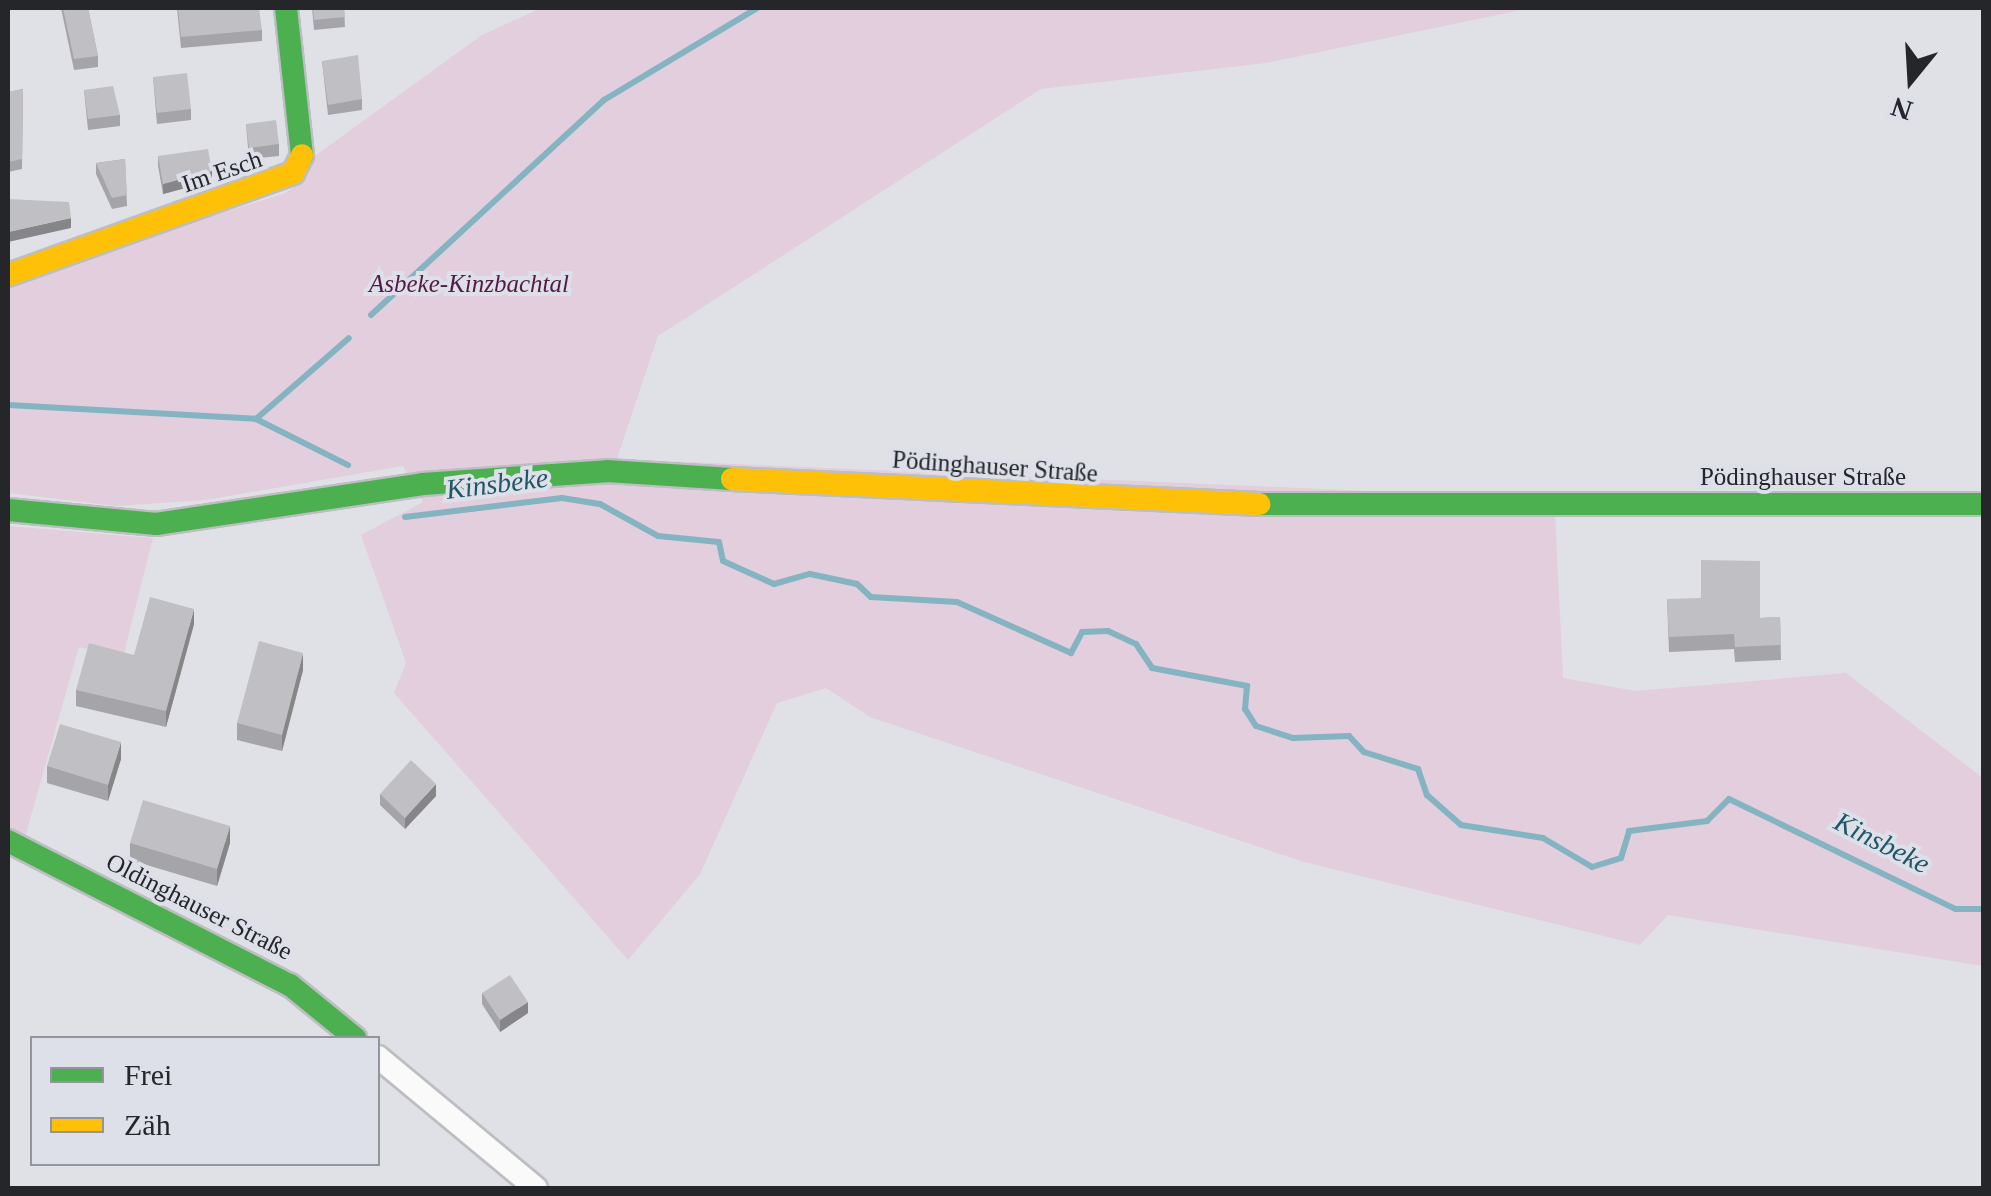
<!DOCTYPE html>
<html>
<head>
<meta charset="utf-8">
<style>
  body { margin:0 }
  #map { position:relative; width:1991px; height:1196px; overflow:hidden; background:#e0e1e6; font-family:"Times New Roman",serif }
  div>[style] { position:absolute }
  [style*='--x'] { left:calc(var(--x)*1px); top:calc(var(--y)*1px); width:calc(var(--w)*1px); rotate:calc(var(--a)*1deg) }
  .green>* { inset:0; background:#e2cedd }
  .stream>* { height:6px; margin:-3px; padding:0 3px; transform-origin:3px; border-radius:3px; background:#84b4c2 }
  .roads { filter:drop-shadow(2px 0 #bdbec2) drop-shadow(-2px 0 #bdbec2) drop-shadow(0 2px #bdbec2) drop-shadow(0 -2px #bdbec2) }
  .street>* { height:22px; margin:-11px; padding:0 11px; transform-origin:11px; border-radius:11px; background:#fafafb }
  .fast>* { height:22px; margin:-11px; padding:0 11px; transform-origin:11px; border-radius:11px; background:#4caf50 }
  .slow>* { height:22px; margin:-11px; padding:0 11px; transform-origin:11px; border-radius:11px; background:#ffc107 }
  .wall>* { inset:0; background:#a5a4a8 }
  .shaded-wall>* { inset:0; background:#868688 }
  .building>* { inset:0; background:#c0bfc3 }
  span { translate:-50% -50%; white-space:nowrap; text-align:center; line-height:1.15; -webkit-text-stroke:8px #dddfe9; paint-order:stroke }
  .street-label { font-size:25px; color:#25262a }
  .park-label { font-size:25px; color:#541a46; font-style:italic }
  .water-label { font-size:28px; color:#1e5665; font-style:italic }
  .frame { position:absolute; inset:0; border:10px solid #25262a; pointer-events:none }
  .legend { position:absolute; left:30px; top:1036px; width:350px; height:130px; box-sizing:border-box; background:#dddfe9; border:2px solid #93959d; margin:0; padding:12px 18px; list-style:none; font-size:30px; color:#25262a }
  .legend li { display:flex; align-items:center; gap:20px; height:50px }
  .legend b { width:50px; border:2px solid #93959d }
  .north { position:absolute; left:1861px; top:30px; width:100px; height:100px; -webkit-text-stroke:8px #dddfe9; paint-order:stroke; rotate:198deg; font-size:28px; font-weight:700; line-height:40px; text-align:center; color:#25262a }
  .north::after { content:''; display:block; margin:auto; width:35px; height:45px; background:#25262a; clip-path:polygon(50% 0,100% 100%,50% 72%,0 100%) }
</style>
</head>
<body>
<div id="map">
  <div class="green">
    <i style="clip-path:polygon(541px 8px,1531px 8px,1266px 63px,1041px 89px,658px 336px,617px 459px,1489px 496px,1555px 513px,1563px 678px,1636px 691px,1846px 673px,1983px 778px,1983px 966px,1668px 915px,1640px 945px,1304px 862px,870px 717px,826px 688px,777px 703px,700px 874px,628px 960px,394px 693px,406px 663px,361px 535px,423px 502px,403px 466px,206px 500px,116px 506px,8px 493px,8px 279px,286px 193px,308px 175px,312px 158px,482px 35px)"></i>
    <i style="clip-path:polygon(8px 526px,153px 538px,123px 657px,79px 647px,25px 837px,8px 829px)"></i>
  </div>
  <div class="stream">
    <i style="--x:371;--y:315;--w:317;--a:-42.7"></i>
    <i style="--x:604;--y:100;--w:179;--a:-31"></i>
    <i style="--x:8;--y:405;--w:248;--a:3.2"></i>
    <i style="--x:256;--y:419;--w:103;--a:26.6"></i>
    <i style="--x:256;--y:419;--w:123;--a:-41.1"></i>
    <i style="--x:405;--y:517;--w:158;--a:-6.9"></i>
    <i style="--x:562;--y:498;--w:38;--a:9"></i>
    <i style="--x:600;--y:504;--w:66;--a:28.9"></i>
    <i style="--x:658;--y:536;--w:61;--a:5.6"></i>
    <i style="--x:719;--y:542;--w:19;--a:78"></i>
    <i style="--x:723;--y:561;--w:56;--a:24.3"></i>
    <i style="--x:774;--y:584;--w:37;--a:-16"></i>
    <i style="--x:810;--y:574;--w:48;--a:12"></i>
    <i style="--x:857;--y:584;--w:19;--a:43"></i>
    <i style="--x:871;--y:597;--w:86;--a:3.3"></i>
    <i style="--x:957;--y:602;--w:125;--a:24.1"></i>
    <i style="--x:1071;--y:653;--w:24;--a:-62"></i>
    <i style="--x:1082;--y:632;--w:26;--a:-2"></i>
    <i style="--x:1108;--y:631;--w:31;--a:25"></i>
    <i style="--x:1136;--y:644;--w:29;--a:56"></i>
    <i style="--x:1152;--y:668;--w:97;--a:10.7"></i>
    <i style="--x:1247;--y:686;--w:23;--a:95"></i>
    <i style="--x:1245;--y:709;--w:20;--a:57"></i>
    <i style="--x:1256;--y:726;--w:39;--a:18"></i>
    <i style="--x:1293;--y:738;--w:56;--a:-2"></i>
    <i style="--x:1349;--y:736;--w:22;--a:47"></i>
    <i style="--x:1364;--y:752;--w:57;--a:17.5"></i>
    <i style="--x:1418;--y:769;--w:28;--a:71"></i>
    <i style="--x:1427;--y:795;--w:45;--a:41.4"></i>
    <i style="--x:1461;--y:825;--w:83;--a:9"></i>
    <i style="--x:1543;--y:838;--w:57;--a:30.6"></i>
    <i style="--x:1592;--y:867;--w:30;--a:-17"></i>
    <i style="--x:1621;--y:858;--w:28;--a:-73"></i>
    <i style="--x:1629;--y:831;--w:79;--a:-7.3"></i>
    <i style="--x:1707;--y:821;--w:31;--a:-45"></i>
    <i style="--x:1729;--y:799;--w:252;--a:25.9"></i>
    <i style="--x:1956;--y:909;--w:28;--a:0"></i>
  </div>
  <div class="roads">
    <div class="street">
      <i style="--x:378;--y:1057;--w:205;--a:39.7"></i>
    </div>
    <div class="fast">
      <i style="--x:286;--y:8;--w:148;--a:83.8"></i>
      <i style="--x:1259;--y:504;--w:725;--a:0"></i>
      <i style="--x:8;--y:510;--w:149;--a:5.4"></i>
      <i style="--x:156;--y:524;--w:270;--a:-8.5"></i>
      <i style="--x:423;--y:484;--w:184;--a:-4"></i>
      <i style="--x:607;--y:471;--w:125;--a:3.7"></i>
      <i style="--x:8;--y:841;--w:317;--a:27.1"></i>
      <i style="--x:290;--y:985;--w:84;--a:39.2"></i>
    </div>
    <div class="slow">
      <i style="--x:8;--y:275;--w:303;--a:-19.7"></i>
      <i style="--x:293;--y:173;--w:20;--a:-63"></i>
      <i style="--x:732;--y:479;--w:528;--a:2.72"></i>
    </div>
  </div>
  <div class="wall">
    <i style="clip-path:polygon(61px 8px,88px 8px,98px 56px,98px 67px,74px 70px)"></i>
    <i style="clip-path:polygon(177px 8px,262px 30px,262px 41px,181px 48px)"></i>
    <i style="clip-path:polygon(312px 8px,344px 8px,345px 27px,314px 30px)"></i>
    <i style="clip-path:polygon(322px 61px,362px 99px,362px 110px,328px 115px)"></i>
    <i style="clip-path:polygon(153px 77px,191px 109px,191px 120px,157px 124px)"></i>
    <i style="clip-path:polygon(23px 89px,22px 169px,8px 172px,8px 92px)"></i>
    <i style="clip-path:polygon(84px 90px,120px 115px,120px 126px,88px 130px)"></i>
    <i style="clip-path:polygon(246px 124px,279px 144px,279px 156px,249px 159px)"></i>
    <i style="clip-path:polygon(158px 156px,212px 181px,163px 194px,158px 166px)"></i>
    <i style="clip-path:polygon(125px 159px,127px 206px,112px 209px,96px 174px,96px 163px)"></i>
    <i style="clip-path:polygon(1667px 599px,1760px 618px,1780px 617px,1781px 660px,1735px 662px,1734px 649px,1669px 652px)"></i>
    <i style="clip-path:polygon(194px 624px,166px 727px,76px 706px,76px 690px,134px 655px)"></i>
    <i style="clip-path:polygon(303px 670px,282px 751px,237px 740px,237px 723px)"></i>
    <i style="clip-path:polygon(121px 759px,108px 801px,47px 783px,47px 766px)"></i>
    <i style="clip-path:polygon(380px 794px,436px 796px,405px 829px,380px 805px)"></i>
    <i style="clip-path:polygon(130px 843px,230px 843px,217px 886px,130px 860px)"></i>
    <i style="clip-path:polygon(482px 993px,528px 1013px,500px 1032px,482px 1004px)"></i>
  </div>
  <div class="shaded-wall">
    <i style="clip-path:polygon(212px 171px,212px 181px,163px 194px,163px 184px)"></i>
    <i style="clip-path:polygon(71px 218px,71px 228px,8px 242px,8px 232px)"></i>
    <i style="clip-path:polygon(194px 609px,194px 624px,166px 727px,166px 711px)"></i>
    <i style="clip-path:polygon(303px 653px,303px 670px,282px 751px,282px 735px)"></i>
    <i style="clip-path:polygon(121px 742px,121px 759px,108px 801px,108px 785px)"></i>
    <i style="clip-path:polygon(436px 784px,436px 796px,405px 829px,405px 818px)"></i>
    <i style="clip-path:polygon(230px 826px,230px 843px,217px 886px,217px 869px)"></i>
    <i style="clip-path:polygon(528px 1002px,528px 1013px,500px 1032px,500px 1020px)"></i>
  </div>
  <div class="building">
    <i style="clip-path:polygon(63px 8px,88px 8px,98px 56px,74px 59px)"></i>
    <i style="clip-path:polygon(178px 8px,259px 8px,262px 30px,181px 37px)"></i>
    <i style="clip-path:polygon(313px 8px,344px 8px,345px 17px,314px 20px)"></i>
    <i style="clip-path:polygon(358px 55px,362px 99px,328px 105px,322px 61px)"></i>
    <i style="clip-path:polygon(187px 73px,191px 109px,157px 113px,153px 77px)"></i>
    <i style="clip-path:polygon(113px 86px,120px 115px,88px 119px,84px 90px)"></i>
    <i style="clip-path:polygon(23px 89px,22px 159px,8px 162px,8px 92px)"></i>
    <i style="clip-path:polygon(276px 120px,279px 144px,249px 148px,246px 124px)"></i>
    <i style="clip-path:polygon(208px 149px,212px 171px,163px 184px,158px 156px)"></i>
    <i style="clip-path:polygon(125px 159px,127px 195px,112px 198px,96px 163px)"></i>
    <i style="clip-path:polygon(8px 199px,69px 202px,71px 218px,8px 232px)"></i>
    <i style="clip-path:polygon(1701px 560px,1760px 561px,1760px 618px,1780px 617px,1781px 645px,1735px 647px,1734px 634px,1669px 637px,1667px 599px,1701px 598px)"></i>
    <i style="clip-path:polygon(150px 597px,194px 609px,166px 711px,76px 690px,89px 643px,134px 655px)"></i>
    <i style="clip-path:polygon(259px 641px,303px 653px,282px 735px,237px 723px)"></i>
    <i style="clip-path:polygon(60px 724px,121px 742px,108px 785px,47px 766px)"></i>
    <i style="clip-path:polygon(411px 760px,436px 784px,405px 818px,380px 794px)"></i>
    <i style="clip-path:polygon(143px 800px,230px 826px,217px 869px,130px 843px)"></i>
    <i style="clip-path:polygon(510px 975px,528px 1002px,500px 1020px,482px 993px)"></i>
  </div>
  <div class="street-label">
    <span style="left:222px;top:172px;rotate:-19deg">Im Esch</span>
    <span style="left:995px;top:467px;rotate:4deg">Pödinghauser Straße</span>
    <span style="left:1803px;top:477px">Pödinghauser Straße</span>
    <span style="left:199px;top:907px;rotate:27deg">Oldinghauser Straße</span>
  </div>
  <div class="park-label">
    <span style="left:469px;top:284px">Asbeke-Kinzbachtal</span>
  </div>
  <div class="water-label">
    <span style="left:497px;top:484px;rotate:-7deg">Kinsbeke</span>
    <span style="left:1882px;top:843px;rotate:27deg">Kinsbeke</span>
  </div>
  <div class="frame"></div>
  <ul class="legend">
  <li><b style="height:12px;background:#4caf50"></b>Frei</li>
  <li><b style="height:12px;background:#ffc107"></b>Zäh</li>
  </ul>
  <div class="north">N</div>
</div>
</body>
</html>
